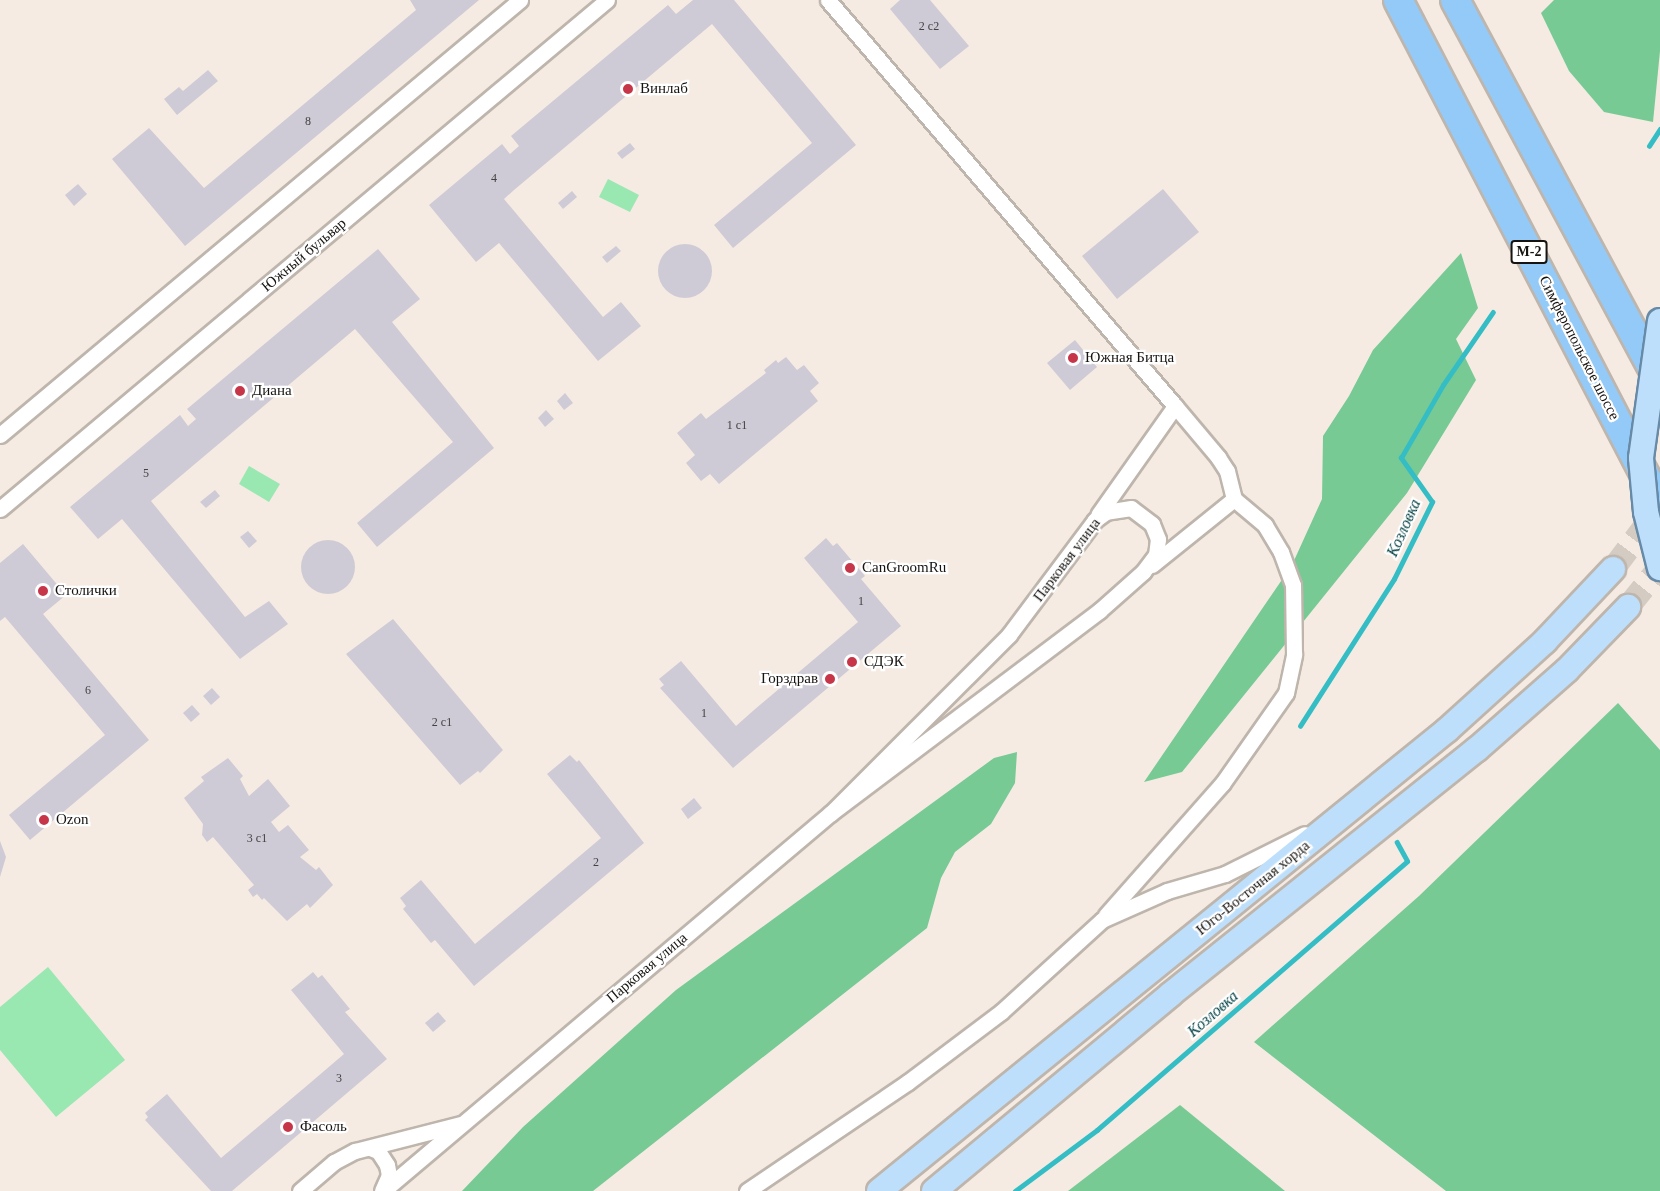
<!DOCTYPE html>
<html>
<head>
<meta charset="utf-8">
<style>
  body { margin:0 }
  #map { position:relative; width:1660px; height:1191px; overflow:hidden; background:#f5ebe2; font-family:"Times New Roman",serif }
  div>[style] { position:absolute }
  [style*='--x'] { left:calc(var(--x)*1px); top:calc(var(--y)*1px); width:calc(var(--w)*1px); rotate:calc(var(--a)*1deg) }
  .green>* { inset:0; background:#99e7b1 }
  .forest>* { inset:0; background:#78ca94 }
  .stream>* { height:4.5px; margin:-2.25px; padding:0 2.25px; transform-origin:2.25px; border-radius:2.25px; background:#34bdc4 }
  .building>* { inset:0; background:#cecbd6 }
  .round { border-radius:50% }
  .primary-tunnel>* { height:24px; margin-top:-12px; transform-origin:0; background:repeating-linear-gradient(90deg,#d4cbc2 0 24px,transparent 0 36px) }
  .roads { filter:drop-shadow(2px 0 #beb5ac) drop-shadow(-2px 0 #beb5ac) drop-shadow(0 2px #beb5ac) drop-shadow(0 -2px #beb5ac) }
  .minor>* { height:15px; margin:-7.5px; padding:0 7.5px; transform-origin:7.5px; border-radius:7.5px; background:#fff }
  .primary>* { height:24px; margin:-12px; padding:0 12px; transform-origin:12px; border-radius:12px; background:#bedffb }
  .motorway>* { height:28px; margin:-14px; padding:0 14px; transform-origin:14px; border-radius:14px; background:#93caf8 }
  .bridges { filter:drop-shadow(2px 0 #678aa7) drop-shadow(-2px 0 #678aa7) drop-shadow(0 2px #678aa7) drop-shadow(0 -2px #678aa7) }
  .primary-bridge>* { height:24px; margin:-12px; padding:0 12px; transform-origin:12px; border-radius:12px; background:#bedffb }
  .dots>* { width:16px; height:16px; translate:-50% -50%; box-sizing:border-box; border:3px solid #fff; border-radius:50% }
  span { translate:-50% -50%; white-space:nowrap; text-align:center; line-height:1.15; -webkit-text-stroke:4.5px #fff; paint-order:stroke }
  .number-label { font-size:12px; color:#444142 }
  .number-label span { -webkit-text-stroke-width:0 }
  .shield-label span { padding:2px 4px; background:#fff; border:2px solid; border-radius:4px; -webkit-text-stroke-width:0 }
  .shield-label { font-size:14px; color:#161310; font-weight:700 }
  .poi-label { font-size:15px; color:#161310 }
  .left { translate:0 -50%; text-align:left }
  .right { translate:-100% -50%; text-align:right }
  .street-label { font-size:15px; color:#161310 }
  .water-label { font-size:16px; color:#044245; font-style:italic }
</style>
</head>
<body>
<div id="map">
  <div class="green">
    <i style="clip-path:polygon(608px 179px,639px 195px,630px 212px,599px 197px)"></i>
    <i style="clip-path:polygon(249px 466px,280px 484px,269px 502px,239px 484px)"></i>
    <i style="clip-path:polygon(48px 967px,125px 1060px,56px 1117px,0 1050px,0 1007px)"></i>
  </div>
  <div class="forest">
    <i style="clip-path:polygon(1554px 0,1660px 0,1660px 51px,1653px 122px,1604px 112px,1569px 71px,1541px 13px)"></i>
    <i style="clip-path:polygon(1461px 253px,1478px 308px,1456px 339px,1476px 380px,1407px 493px,1182px 772px,1144px 782px,1292px 565px,1322px 499px,1323px 436px,1349px 396px,1373px 350px)"></i>
    <i style="clip-path:polygon(1618px 703px,1660px 750px,1660px 1191px,1446px 1191px,1254px 1042px,1419px 896px)"></i>
    <i style="clip-path:polygon(1017px 752px,1015px 783px,991px 824px,955px 852px,941px 878px,927px 928px,593px 1191px,462px 1191px,523px 1127px,676px 990px,994px 758px)"></i>
    <i style="clip-path:polygon(1180px 1105px,1285px 1191px,1068px 1191px)"></i>
  </div>
  <div class="stream">
    <i style="--x:1649;--y:146;--w:20;--a:-57"></i>
    <i style="--x:1300;--y:726;--w:174;--a:-57.4"></i>
    <i style="--x:1394;--y:579;--w:86;--a:-63.7"></i>
    <i style="--x:1432;--y:502;--w:54;--a:-125.2"></i>
    <i style="--x:1401;--y:458;--w:84;--a:-60.1"></i>
    <i style="--x:1443;--y:385;--w:88;--a:-55.6"></i>
    <i style="--x:1015;--y:1191;--w:102;--a:-36.6"></i>
    <i style="--x:1097;--y:1130;--w:410;--a:-40.9"></i>
    <i style="--x:1407;--y:861;--w:21;--a:-119"></i>
  </div>
  <div class="building">
    <i style="clip-path:polygon(410px 0,479px 0,185px 246px,112px 159px,149px 128px,204px 188px,416px 10px)"></i>
    <i style="clip-path:polygon(693px 0,734px 0,856px 145px,733px 248px,714px 225px,812px 143px,712px 24px,514px 190px,504px 199px,603px 317px,621px 302px,641px 326px,598px 361px,499px 243px,476px 262px,429px 205px,502px 144px,510px 154px,519px 146px,511px 136px,668px 5px,676px 14px)"></i>
    <i style="clip-path:polygon(900px 0,930px 0,969px 46px,940px 69px,890px 9px)"></i>
    <i style="clip-path:polygon(208px 70px,218px 81px,177px 115px,164px 99px,179px 87px,183px 91px)"></i>
    <i style="clip-path:polygon(630px 143px,635px 149px,622px 159px,617px 153px)"></i>
    <i style="clip-path:polygon(78px 184px,87px 194px,74px 206px,65px 195px)"></i>
    <i style="clip-path:polygon(1163px 189px,1199px 232px,1117px 299px,1082px 256px)"></i>
    <i style="clip-path:polygon(572px 191px,577px 197px,563px 209px,558px 203px)"></i>
    <i class="round" style="left:658px;top:244px;width:54px;height:54px"></i>
    <i style="clip-path:polygon(616px 246px,621px 251px,607px 263px,602px 257px)"></i>
    <i style="clip-path:polygon(378px 249px,420px 299px,392px 322px,494px 448px,377px 547px,357px 523px,453px 442px,355px 329px,151px 501px,245px 617px,269px 601px,288px 624px,240px 659px,122px 519px,98px 539px,70px 507px,180px 415px,188px 426px,196px 419px,187px 409px)"></i>
    <i style="clip-path:polygon(1075px 340px,1097px 367px,1070px 390px,1047px 363px)"></i>
    <i style="clip-path:polygon(786px 357px,797px 370px,804px 365px,819px 383px,810px 391px,818px 401px,719px 484px,710px 474px,701px 481px,686px 463px,695px 455px,677px 433px,701px 413px,706px 419px,766px 373px,764px 370px,776px 360px,778px 363px)"></i>
    <i style="clip-path:polygon(565px 393px,573px 403px,564px 410px,557px 401px)"></i>
    <i style="clip-path:polygon(546px 410px,554px 419px,545px 427px,538px 418px)"></i>
    <i style="clip-path:polygon(215px 490px,220px 496px,206px 508px,200px 502px)"></i>
    <i style="clip-path:polygon(248px 531px,257px 541px,249px 548px,240px 537px)"></i>
    <i style="clip-path:polygon(826px 538px,833px 546px,837px 543px,865px 576px,861px 579px,901px 626px,733px 768px,660px 688px,664px 685px,659px 679px,681px 661px,736px 726px,754px 710px,858px 622px,804px 558px)"></i>
    <i class="round" style="left:301px;top:540px;width:54px;height:54px"></i>
    <i style="clip-path:polygon(23px 544px,66px 595px,43px 614px,149px 740px,30px 840px,9px 815px,105px 735px,5px 617px,0 621px,0 563px)"></i>
    <i style="clip-path:polygon(393px 619px,503px 750px,480px 773px,478px 771px,460px 785px,346px 654px)"></i>
    <i style="clip-path:polygon(212px 688px,220px 697px,211px 705px,203px 696px)"></i>
    <i style="clip-path:polygon(192px 705px,200px 714px,191px 722px,183px 713px)"></i>
    <i style="clip-path:polygon(570px 755px,577px 762px,579px 760px,644px 843px,474px 986px,435px 940px,431px 943px,403px 909px,406px 906px,400px 898px,421px 880px,475px 944px,517px 909px,601px 838px,547px 774px)"></i>
    <i style="clip-path:polygon(228px 758px,243px 776px,240px 779px,249px 796px,268px 779px,290px 806px,271px 822px,279px 832px,288px 825px,309px 850px,300px 857px,316px 870px,319px 867px,333px 885px,310px 908px,307px 904px,287px 921px,264px 898px,262px 900px,257px 894px,253px 897px,248px 890px,254px 885px,213px 837px,207px 842px,202px 835px,203px 824px,184px 798px,204px 781px,201px 777px)"></i>
    <i style="clip-path:polygon(694px 798px,702px 808px,688px 819px,681px 809px)"></i>
    <i style="clip-path:polygon(0 841px,6px 857px,0 877px)"></i>
    <i style="clip-path:polygon(313px 972px,318px 978px,322px 975px,350px 1009px,345px 1012px,387px 1059px,232px 1191px,211px 1191px,145px 1120px,148px 1117px,145px 1113px,167px 1094px,221px 1158px,303px 1089px,344px 1054px,291px 990px)"></i>
    <i style="clip-path:polygon(438px 1012px,446px 1021px,433px 1032px,425px 1023px)"></i>
  </div>
  <div class="primary-tunnel">
    <i style="--x:1613;--y:569;--w:76;--a:-53"></i>
    <i style="--x:1628;--y:607;--w:51;--a:-51.3"></i>
  </div>
  <div class="roads">
    <div class="minor">
      <i style="--x:828;--y:0;--w:534;--a:49.48"></i>
      <i style="--x:1175;--y:406;--w:133;--a:125.2"></i>
      <i style="--x:0;--y:435;--w:678;--a:-39.91"></i>
      <i style="--x:0;--y:509;--w:792;--a:-39.98"></i>
      <i style="--x:1152;--y:565;--w:105;--a:-38.8"></i>
      <i style="--x:1106;--y:915;--w:175;--a:-48.5"></i>
      <i style="--x:1222;--y:784;--w:111;--a:-54.9"></i>
      <i style="--x:1286;--y:693;--w:40;--a:-78"></i>
      <i style="--x:1294;--y:654;--w:69;--a:-90.8"></i>
      <i style="--x:1293;--y:585;--w:35;--a:-110"></i>
      <i style="--x:1281;--y:552;--w:31;--a:-121"></i>
      <i style="--x:1265;--y:525;--w:40;--a:-140"></i>
      <i style="--x:1234;--y:499;--w:29;--a:-104"></i>
      <i style="--x:1227;--y:471;--w:17;--a:-123"></i>
      <i style="--x:1218;--y:457;--w:67;--a:-130.1"></i>
      <i style="--x:370;--y:1148;--w:9;--a:21"></i>
      <i style="--x:378;--y:1151;--w:17;--a:57"></i>
      <i style="--x:387;--y:1165;--w:10;--a:79"></i>
      <i style="--x:389;--y:1175;--w:17;--a:114"></i>
      <i style="--x:300;--y:1191;--w:45;--a:-40.5"></i>
      <i style="--x:334;--y:1162;--w:24;--a:-28"></i>
      <i style="--x:355;--y:1151;--w:109;--a:-14.3"></i>
      <i style="--x:383;--y:1191;--w:586;--a:-40.16"></i>
      <i style="--x:831;--y:813;--w:336;--a:-37"></i>
      <i style="--x:1099;--y:611;--w:59;--a:-41.6"></i>
      <i style="--x:1143;--y:572;--w:21;--a:-53"></i>
      <i style="--x:1156;--y:555;--w:16;--a:-83"></i>
      <i style="--x:1158;--y:539;--w:16;--a:-112"></i>
      <i style="--x:1152;--y:524;--w:26;--a:-143"></i>
      <i style="--x:1131;--y:508;--w:25;--a:171"></i>
      <i style="--x:1106;--y:512;--w:14;--a:144"></i>
      <i style="--x:1095;--y:520;--w:144;--a:126.8"></i>
      <i style="--x:1009;--y:635;--w:252;--a:135"></i>
      <i style="--x:747;--y:1191;--w:194;--a:-34.1"></i>
      <i style="--x:908;--y:1082;--w:116;--a:-37"></i>
      <i style="--x:1001;--y:1012;--w:137;--a:-42.3"></i>
      <i style="--x:1102;--y:920;--w:71;--a:-24"></i>
      <i style="--x:1167;--y:891;--w:60;--a:-16.3"></i>
      <i style="--x:1225;--y:874;--w:89;--a:-26.6"></i>
    </div>
    <div class="primary">
      <i style="--x:879;--y:1191;--w:732;--a:-39.06"></i>
      <i style="--x:1447;--y:730;--w:132;--a:-42.2"></i>
      <i style="--x:1545;--y:641;--w:99;--a:-46.6"></i>
      <i style="--x:934;--y:1191;--w:308;--a:-39.7"></i>
      <i style="--x:1171;--y:994;--w:391;--a:-38.7"></i>
      <i style="--x:1476;--y:750;--w:121;--a:-41.3"></i>
      <i style="--x:1567;--y:670;--w:88;--a:-45.9"></i>
    </div>
    <div class="motorway">
      <i style="--x:1398;--y:0;--w:568;--a:62.53"></i>
      <i style="--x:1455;--y:0;--w:434;--a:61.8"></i>
    </div>
  </div>
  <div class="bridges">
    <div class="primary-bridge">
      <i style="--x:1660;--y:321;--w:138;--a:97.9"></i>
      <i style="--x:1641;--y:458;--w:54;--a:84.7"></i>
      <i style="--x:1646;--y:512;--w:58;--a:76"></i>
    </div>
  </div>
  <div class="dots">
    <i style="left:628px;top:89px;background:#c63548"></i>
    <i style="left:1073px;top:358px;background:#c63548"></i>
    <i style="left:240px;top:391px;background:#c63548"></i>
    <i style="left:850px;top:568px;background:#c63548"></i>
    <i style="left:43px;top:591px;background:#c63548"></i>
    <i style="left:852px;top:662px;background:#c63548"></i>
    <i style="left:830px;top:679px;background:#c63548"></i>
    <i style="left:44px;top:820px;background:#c63548"></i>
    <i style="left:288px;top:1127px;background:#c63548"></i>
  </div>
  <div class="number-label">
    <span style="left:929px;top:27px">2 с2</span>
    <span style="left:308px;top:122px">8</span>
    <span style="left:494px;top:179px">4</span>
    <span style="left:737px;top:426px">1 с1</span>
    <span style="left:146px;top:474px">5</span>
    <span style="left:861px;top:602px">1</span>
    <span style="left:88px;top:691px">6</span>
    <span style="left:704px;top:714px">1</span>
    <span style="left:442px;top:723px">2 с1</span>
    <span style="left:257px;top:839px">3 с1</span>
    <span style="left:596px;top:863px">2</span>
    <span style="left:339px;top:1079px">3</span>
  </div>
  <div class="shield-label">
    <span style="left:1529px;top:252px">М-2</span>
  </div>
  <div class="poi-label">
    <span class="left" style="left:640px;top:89px">Винлаб</span>
    <span class="left" style="left:1085px;top:358px">Южная Битца</span>
    <span class="left" style="left:252px;top:391px">Диана</span>
    <span class="left" style="left:862px;top:568px">CanGroomRu</span>
    <span class="left" style="left:55px;top:591px">Столички</span>
    <span class="left" style="left:864px;top:662px">СДЭК</span>
    <span class="right" style="left:818px;top:679px">Горздрав</span>
    <span class="left" style="left:56px;top:820px">Ozon</span>
    <span class="left" style="left:300px;top:1127px">Фасоль</span>
  </div>
  <div class="street-label">
    <span style="left:304px;top:255px;rotate:-40deg">Южный бульвар</span>
    <span style="left:1579px;top:348px;rotate:63deg">Симферопольское шоссе</span>
    <span style="left:1067px;top:560px;rotate:-53deg">Парковая улица</span>
    <span style="left:1253px;top:888px;rotate:-39deg">Юго-Восточная хорда</span>
    <span style="left:647px;top:968px;rotate:-40deg">Парковая улица</span>
  </div>
  <div class="water-label">
    <span style="left:1404px;top:528px;rotate:-66deg">Козловка</span>
    <span style="left:1213px;top:1014px;rotate:-41deg">Козловка</span>
  </div>
</div>
</body>
</html>
